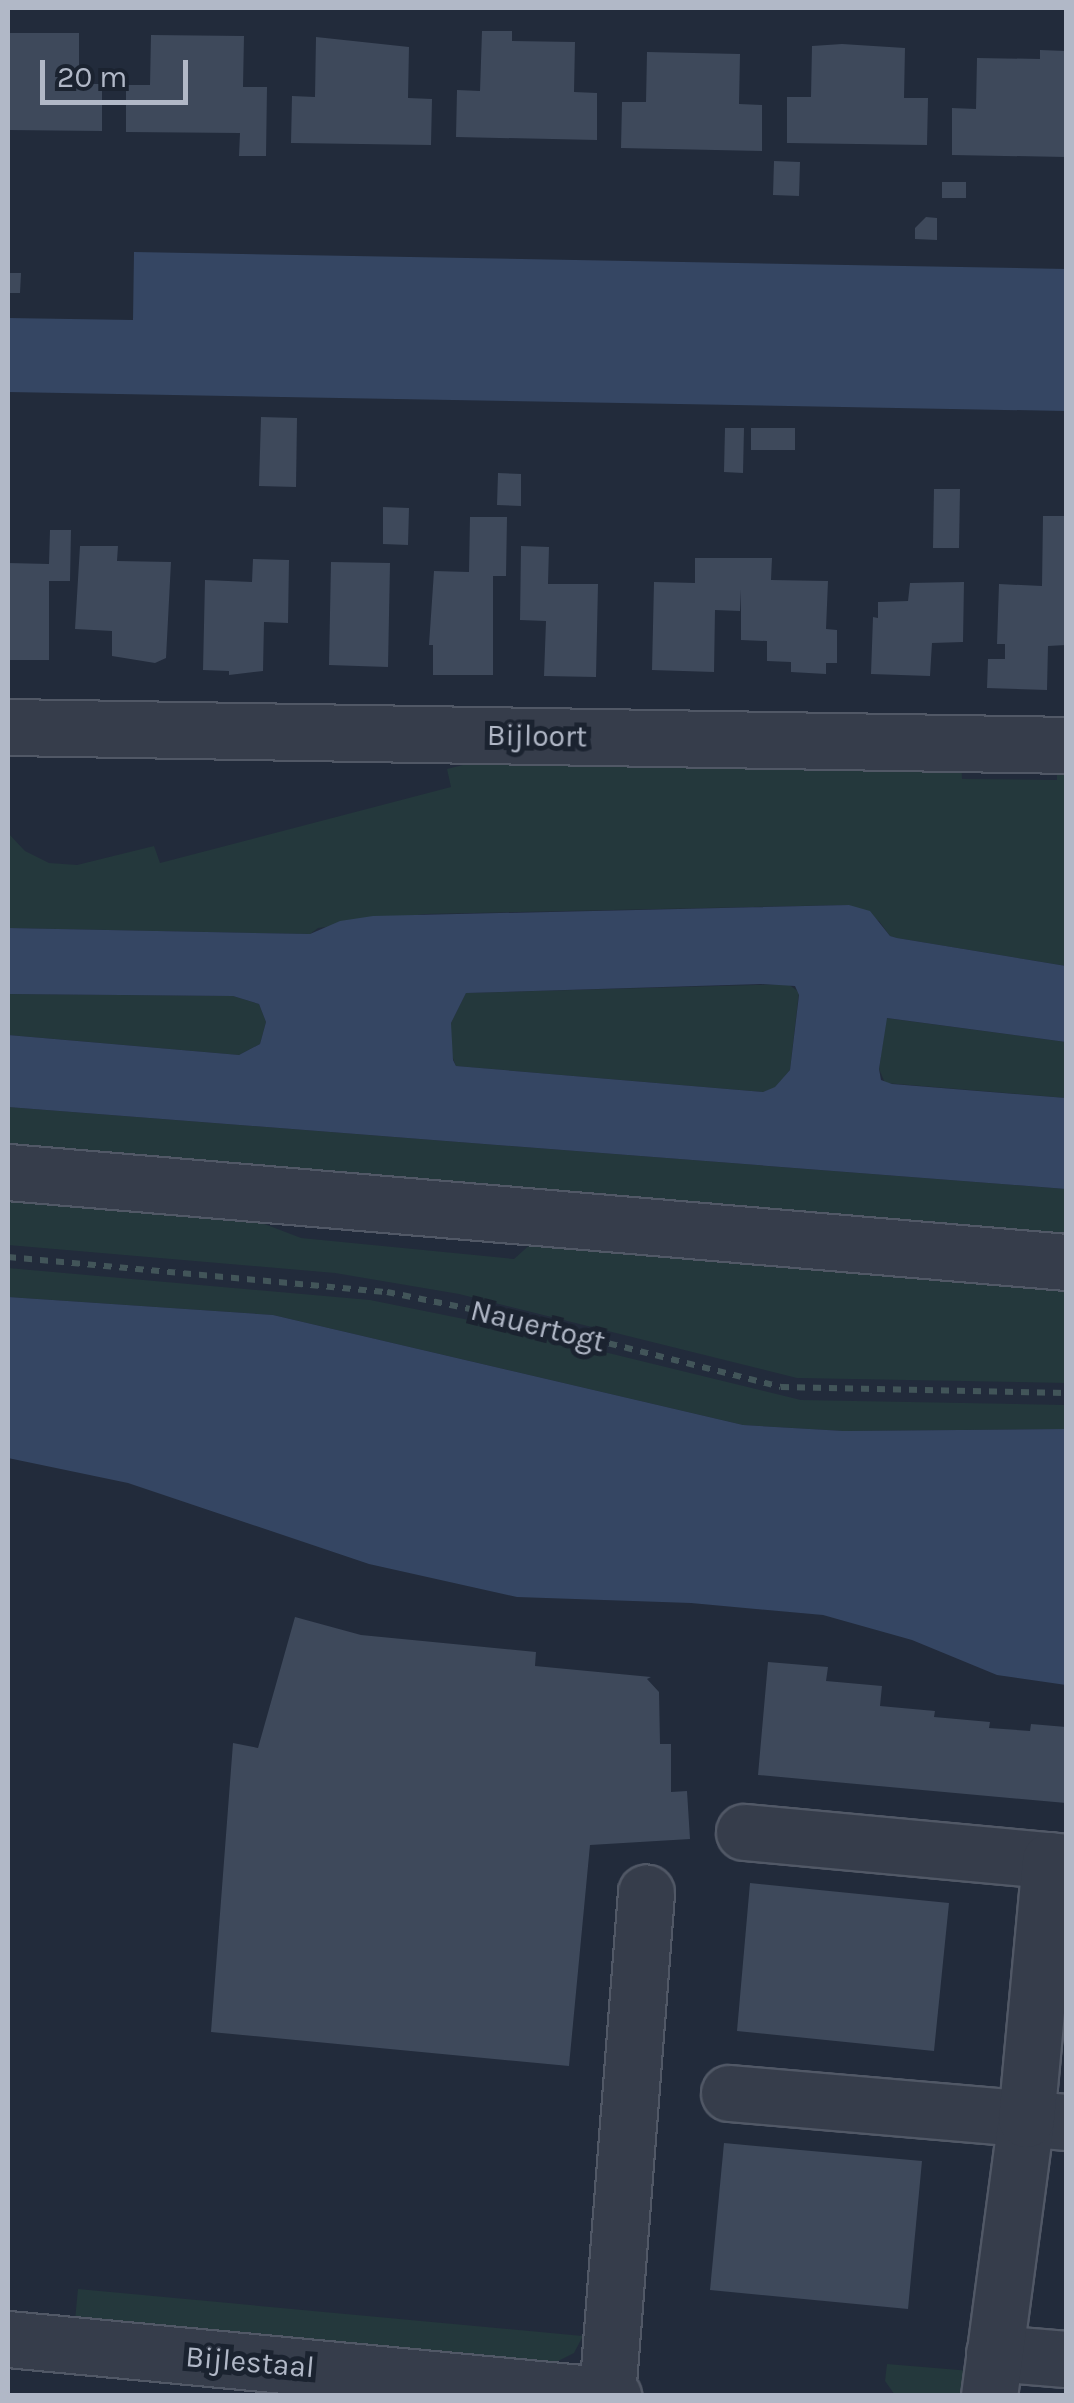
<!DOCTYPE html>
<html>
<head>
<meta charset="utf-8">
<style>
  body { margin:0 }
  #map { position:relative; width:1074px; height:2403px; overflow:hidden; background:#222b3b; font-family:Karla,sans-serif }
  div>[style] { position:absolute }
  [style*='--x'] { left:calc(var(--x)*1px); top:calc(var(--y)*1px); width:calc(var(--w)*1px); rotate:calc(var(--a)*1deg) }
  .green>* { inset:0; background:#24383c }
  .water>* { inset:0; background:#354663 }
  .building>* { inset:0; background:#3e495b }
  .path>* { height:6px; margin-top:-3px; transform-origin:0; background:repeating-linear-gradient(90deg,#425559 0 8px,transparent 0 16px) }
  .roads { filter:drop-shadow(2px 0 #515866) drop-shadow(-2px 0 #515866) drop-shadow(0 2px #515866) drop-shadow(0 -2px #515866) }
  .minor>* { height:55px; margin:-27.5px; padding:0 27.5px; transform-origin:27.5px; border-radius:27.5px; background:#363d4b }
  span { translate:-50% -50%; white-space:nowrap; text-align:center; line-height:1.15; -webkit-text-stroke:10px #1b2330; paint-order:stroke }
  .street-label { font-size:30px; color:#b1b8c7 }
  .frame { position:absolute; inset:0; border:10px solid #b1b8c7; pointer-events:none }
  .scale { position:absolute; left:40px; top:60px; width:148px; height:45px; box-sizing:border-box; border:5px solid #b1b8c7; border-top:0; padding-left:12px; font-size:30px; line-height:35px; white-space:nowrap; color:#b1b8c7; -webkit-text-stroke:8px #1b2330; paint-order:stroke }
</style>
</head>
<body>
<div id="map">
  <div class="green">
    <i style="clip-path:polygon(523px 750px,961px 758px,962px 779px,1057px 780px,1057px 760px,1066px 760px,1066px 966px,897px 938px,890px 936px,879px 921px,849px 905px,425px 914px,318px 928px,310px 934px,8px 928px,8px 833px,25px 851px,49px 863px,77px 865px,154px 846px,160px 863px,451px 787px,447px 769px)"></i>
    <i style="clip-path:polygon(788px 984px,799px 992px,790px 1070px,775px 1088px,763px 1092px,456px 1066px,450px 1051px,451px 1023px,466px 993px)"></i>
    <i style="clip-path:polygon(8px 994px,233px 996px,259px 1004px,266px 1022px,260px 1044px,239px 1055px,8px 1035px)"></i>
    <i style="clip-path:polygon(886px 1018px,1066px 1042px,1066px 1098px,885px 1083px,879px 1069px)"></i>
    <i style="clip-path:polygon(8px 1107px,1066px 1189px,1066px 1234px,8px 1143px)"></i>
    <i style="clip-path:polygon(8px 1196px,241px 1215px,301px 1238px,514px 1259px,534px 1241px,556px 1243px,1066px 1289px,1066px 1383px,797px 1378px,459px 1294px,335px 1273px,8px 1245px)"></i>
    <i style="clip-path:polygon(8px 1268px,370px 1300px,494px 1325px,801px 1400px,1066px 1405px,1066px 1429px,844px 1431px,743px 1425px,273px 1315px,8px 1297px)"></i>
    <i style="clip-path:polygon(78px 2289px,583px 2336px,574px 2353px,552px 2364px,75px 2320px)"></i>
    <i style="clip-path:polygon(887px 2364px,983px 2372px,974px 2395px,895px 2395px,885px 2381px)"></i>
  </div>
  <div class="water">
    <i style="clip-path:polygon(134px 252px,1066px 269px,1066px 411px,8px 392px,8px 318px,133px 320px)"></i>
    <i style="clip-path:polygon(evenodd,849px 905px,870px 911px,890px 936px,897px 938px,1066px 966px,1066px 1042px,887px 1018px,879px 1069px,881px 1080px,892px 1084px,1066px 1098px,1066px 1189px,8px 1107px,8px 1035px,239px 1055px,260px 1044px,266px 1022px,259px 1004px,233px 996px,8px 994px,8px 928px,310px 934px,340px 921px,373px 916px,849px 905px,761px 984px,795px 986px,799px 995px,790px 1070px,775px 1087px,763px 1092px,456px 1066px,453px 1060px,451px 1023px,466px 993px,761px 984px)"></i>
    <i style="clip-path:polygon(8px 1297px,273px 1315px,743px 1425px,844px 1431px,1066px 1429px,1066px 1685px,997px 1675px,912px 1640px,823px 1615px,691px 1603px,517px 1597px,369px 1564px,128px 1483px,8px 1458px)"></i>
  </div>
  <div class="building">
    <i style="clip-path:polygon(482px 31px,512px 31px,512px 41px,575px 42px,574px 92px,597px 93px,597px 140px,456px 137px,457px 90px,480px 91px)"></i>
    <i style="clip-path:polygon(8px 33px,79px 33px,79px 84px,102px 84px,102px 131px,8px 130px)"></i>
    <i style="clip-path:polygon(151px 35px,244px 36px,243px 87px,267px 87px,266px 156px,239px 156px,240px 133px,126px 132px,126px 85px,150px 85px)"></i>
    <i style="clip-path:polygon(316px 37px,409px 47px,408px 98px,432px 99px,431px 145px,291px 143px,292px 96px,315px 97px)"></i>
    <i style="clip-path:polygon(842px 44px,905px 48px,904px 98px,928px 98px,927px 145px,787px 143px,787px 97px,811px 97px,812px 46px)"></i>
    <i style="clip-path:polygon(1040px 50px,1066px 51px,1066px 157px,952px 155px,952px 108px,976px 109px,977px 58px,1040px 59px)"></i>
    <i style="clip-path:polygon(647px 52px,740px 54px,739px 104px,762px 105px,762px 151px,621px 148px,622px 102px,646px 102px)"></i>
    <i style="clip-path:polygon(774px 161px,800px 162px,799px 196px,773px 195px)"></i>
    <i style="clip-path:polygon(942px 182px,966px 182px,966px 198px,942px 198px)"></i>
    <i style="clip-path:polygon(926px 217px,937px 218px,937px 240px,915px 239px,915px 228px)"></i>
    <i style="clip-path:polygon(8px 273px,21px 273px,20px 293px,8px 293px)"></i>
    <i style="clip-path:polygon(261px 417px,297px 418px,296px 487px,259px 486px)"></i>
    <i style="clip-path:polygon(725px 428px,744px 428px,743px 473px,724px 472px)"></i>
    <i style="clip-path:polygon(751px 428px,795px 428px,795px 450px,751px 450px)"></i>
    <i style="clip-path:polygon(498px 473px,521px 474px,521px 506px,497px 505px)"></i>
    <i style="clip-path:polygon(934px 489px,960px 489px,959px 548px,933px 548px)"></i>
    <i style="clip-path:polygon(383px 507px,409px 508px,408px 545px,383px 544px)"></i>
    <i style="clip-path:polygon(1043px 516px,1066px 516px,1066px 645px,1048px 646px,1047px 690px,987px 688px,988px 659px,1005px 659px,1005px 644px,997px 644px,999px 584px,1042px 586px)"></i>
    <i style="clip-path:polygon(470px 517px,507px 517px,506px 576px,493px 576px,493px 675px,433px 675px,433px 645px,429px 645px,434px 571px,469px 572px)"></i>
    <i style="clip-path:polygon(50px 530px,71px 530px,70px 581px,49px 581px,49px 660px,8px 660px,8px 563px,49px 564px)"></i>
    <i style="clip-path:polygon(80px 546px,118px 546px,117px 561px,171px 562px,166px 658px,155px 663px,112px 656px,112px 631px,75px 629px)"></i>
    <i style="clip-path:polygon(521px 546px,549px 547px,548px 584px,598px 584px,596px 677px,544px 676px,546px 621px,520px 620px)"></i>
    <i style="clip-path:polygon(695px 558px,772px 558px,771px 580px,828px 581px,826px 629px,837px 630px,837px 663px,826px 663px,826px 674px,791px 672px,791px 662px,767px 661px,767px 641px,741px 640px,741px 589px,740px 611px,715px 610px,714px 672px,652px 670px,654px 582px,695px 583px)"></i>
    <i style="clip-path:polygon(253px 559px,289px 560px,288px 623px,264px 622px,263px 671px,229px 675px,229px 671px,203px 670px,205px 580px,252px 582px)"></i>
    <i style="clip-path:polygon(331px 562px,390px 563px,388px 667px,329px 665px)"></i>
    <i style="clip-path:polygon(964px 582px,963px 642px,932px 643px,930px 676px,871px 674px,873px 617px,878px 618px,878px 602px,908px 601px,910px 583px)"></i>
    <i style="clip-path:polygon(295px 1617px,361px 1635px,536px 1652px,535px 1666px,651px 1677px,647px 1679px,659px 1692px,660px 1744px,671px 1744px,671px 1792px,687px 1791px,690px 1839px,590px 1845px,569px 2066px,211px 2032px,233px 1743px,258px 1748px)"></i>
    <i style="clip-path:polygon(768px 1662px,828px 1667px,826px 1681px,882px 1686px,880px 1706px,935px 1711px,934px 1717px,990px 1722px,989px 1728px,1030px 1731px,1031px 1724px,1066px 1727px,1066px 1803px,758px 1775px)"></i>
    <i style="clip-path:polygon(750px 1883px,949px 1903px,934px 2051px,737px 2031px)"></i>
    <i style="clip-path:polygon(724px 2143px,922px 2161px,908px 2309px,710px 2290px)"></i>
  </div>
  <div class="path">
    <i style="--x:8;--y:1257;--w:381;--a:5.3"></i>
    <i style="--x:387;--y:1292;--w:100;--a:11.5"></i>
    <i style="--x:485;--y:1312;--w:305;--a:14.2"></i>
    <i style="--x:781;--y:1387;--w:285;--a:1.2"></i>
  </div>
  <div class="roads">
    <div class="minor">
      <i style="--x:8;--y:727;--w:1058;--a:0.97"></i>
      <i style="--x:8;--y:1172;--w:1062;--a:4.86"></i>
      <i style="--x:744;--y:1832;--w:323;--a:5.3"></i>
      <i style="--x:729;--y:2093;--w:338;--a:4.9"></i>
      <i style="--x:8;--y:2339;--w:608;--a:5.38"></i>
      <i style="--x:994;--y:2353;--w:72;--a:4.8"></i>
      <i style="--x:607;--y:2395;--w:504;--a:-85.56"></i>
      <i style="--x:989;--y:2396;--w:279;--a:-82.4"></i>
      <i style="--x:1026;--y:2119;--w:260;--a:-84.7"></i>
    </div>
  </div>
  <div class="street-label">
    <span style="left:537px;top:736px;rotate:1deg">Bijloort</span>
    <span style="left:538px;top:1326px;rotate:14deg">Nauertogt</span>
    <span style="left:250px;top:2362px;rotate:5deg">Bijlestaal</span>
  </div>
  <div class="frame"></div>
  <div class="scale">20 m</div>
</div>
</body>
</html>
